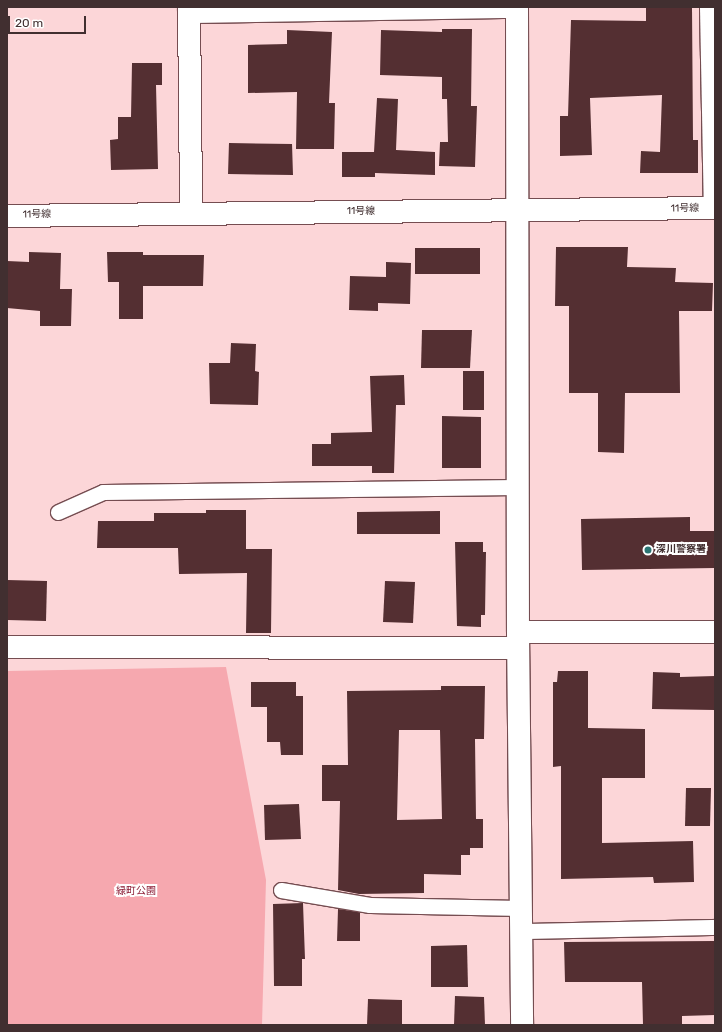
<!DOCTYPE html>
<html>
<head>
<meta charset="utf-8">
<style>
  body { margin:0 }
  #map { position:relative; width:722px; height:1032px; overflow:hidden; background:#fcd6d8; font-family:Rubik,"Noto Sans JP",sans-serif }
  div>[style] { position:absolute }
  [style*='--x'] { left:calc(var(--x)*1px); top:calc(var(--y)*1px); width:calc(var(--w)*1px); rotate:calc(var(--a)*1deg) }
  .green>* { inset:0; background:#f6a8af }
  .building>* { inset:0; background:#542f32 }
  .roads { filter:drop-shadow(1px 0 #754d51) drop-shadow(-1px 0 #754d51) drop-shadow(0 1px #754d51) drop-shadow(0 -1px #754d51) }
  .service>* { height:15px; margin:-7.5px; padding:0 7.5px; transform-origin:7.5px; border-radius:7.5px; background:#fff }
  .minor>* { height:22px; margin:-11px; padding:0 11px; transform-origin:11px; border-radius:11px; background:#fff }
  .tertiary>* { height:22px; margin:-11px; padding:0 11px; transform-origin:11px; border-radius:11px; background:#fff }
  .dots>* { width:11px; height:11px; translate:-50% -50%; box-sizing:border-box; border:2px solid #fff; border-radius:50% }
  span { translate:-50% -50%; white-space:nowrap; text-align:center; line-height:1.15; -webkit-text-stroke:4px #fff; paint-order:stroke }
  .street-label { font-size:10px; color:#412f30 }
  .poi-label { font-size:10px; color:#412f30; font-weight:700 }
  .left { translate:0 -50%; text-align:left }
  .park-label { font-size:10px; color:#8b1c35 }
  .frame { position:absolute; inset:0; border:8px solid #412f30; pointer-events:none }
  .scale { position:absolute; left:8px; top:16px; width:78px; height:18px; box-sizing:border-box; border:2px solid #412f30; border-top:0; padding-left:5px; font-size:12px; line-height:14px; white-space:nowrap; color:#412f30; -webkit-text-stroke:3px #fff; paint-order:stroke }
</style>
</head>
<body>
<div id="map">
  <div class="green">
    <i style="clip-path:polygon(226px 667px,266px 880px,262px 1025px,7px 1025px,7px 671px)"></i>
  </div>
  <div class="building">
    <i style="clip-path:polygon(646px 7px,692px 7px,693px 140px,698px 140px,698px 173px,640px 173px,641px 151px,660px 152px,662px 95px,590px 98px,592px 155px,560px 156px,560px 116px,568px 116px,571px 20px,646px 21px)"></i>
    <i style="clip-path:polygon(442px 29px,472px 29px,471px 106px,477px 106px,475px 167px,439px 166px,440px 142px,448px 142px,447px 99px,442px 99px,442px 77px,380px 75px,381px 30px,442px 32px)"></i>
    <i style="clip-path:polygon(287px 30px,332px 32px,329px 103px,335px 103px,334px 149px,296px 149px,297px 92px,248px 93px,248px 45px,287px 44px)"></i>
    <i style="clip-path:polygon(132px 63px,162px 63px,162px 85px,156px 85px,158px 169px,111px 170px,110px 140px,118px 139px,118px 117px,131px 117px)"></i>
    <i style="clip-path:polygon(377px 98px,398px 99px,396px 150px,435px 152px,435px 175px,375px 173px,375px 177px,342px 177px,342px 152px,374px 152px)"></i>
    <i style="clip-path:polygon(229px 143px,292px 144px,293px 175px,228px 174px)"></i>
    <i style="clip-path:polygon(556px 247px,628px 247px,627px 267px,676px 268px,675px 282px,713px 283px,712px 311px,679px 311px,680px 393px,625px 393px,624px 453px,598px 452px,598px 393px,569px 393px,569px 306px,555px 306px)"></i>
    <i style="clip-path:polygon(415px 248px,480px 248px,480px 274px,415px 274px)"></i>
    <i style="clip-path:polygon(29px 252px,61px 253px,60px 289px,72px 289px,71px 326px,40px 326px,40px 311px,7px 308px,7px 261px,29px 262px)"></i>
    <i style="clip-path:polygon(107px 252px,143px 252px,143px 255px,204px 255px,203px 286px,143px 286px,143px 319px,119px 319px,119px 282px,108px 282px)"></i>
    <i style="clip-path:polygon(386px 262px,411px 263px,410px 304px,378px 303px,378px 311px,349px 310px,350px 276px,386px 277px)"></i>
    <i style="clip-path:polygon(422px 330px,472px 330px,470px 368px,421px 368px)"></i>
    <i style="clip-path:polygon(231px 343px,256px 344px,255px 371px,259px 372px,258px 405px,210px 404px,209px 363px,230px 363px)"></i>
    <i style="clip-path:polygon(463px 371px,484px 371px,484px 410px,463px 410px)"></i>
    <i style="clip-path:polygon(404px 375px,405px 405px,396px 405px,394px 473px,372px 473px,372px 466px,312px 466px,312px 444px,331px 444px,331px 433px,372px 432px,370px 376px)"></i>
    <i style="clip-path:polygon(442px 416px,481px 417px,481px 468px,442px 468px)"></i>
    <i style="clip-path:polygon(206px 510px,246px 510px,246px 549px,272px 549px,271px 633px,246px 633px,247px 573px,179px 574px,178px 548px,97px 548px,98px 521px,154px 521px,154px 513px,206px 513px)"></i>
    <i style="clip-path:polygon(440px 511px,440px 534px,357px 534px,357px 512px)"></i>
    <i style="clip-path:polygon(690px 517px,690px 531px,715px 531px,715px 568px,582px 570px,581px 519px)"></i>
    <i style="clip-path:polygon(455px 542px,483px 542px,483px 552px,486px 552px,485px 615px,481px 615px,481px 627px,457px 626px)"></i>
    <i style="clip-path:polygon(7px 580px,47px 581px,46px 621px,7px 620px)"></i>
    <i style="clip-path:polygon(385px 581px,415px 582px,413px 623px,383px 622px)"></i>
    <i style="clip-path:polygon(558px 671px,588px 671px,588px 728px,645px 729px,645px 778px,602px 778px,602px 843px,693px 841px,694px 882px,654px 883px,653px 877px,561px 879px,561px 766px,553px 767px,553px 682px,557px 682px)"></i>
    <i style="clip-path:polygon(653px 672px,680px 673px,680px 677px,715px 676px,715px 710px,652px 709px)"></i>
    <i style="clip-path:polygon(251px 682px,296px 682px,296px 696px,303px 696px,303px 755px,281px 755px,280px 742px,267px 742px,267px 707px,251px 707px)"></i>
    <i style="clip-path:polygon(evenodd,441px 686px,485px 686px,484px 739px,475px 739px,476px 819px,483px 819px,483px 848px,470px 848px,470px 855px,461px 855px,461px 875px,424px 874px,424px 893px,359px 894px,338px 890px,340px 801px,322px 801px,322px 765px,348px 765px,347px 691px,441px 690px,441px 686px,399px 730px,440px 730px,442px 819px,397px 820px,399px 730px)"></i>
    <i style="clip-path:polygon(686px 788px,711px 788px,710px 826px,685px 826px)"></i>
    <i style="clip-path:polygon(299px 804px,301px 839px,265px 840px,264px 805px)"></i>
    <i style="clip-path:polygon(303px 903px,305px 959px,302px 959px,302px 986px,274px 986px,273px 904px)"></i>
    <i style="clip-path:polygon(338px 909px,360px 912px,360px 941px,337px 941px)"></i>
    <i style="clip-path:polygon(715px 941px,715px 1015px,682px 1016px,682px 1025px,643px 1025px,642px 982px,565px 982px,564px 942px)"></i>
    <i style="clip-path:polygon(467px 945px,468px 987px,431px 987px,431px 946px)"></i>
    <i style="clip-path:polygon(455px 996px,484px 997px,485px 1025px,454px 1025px)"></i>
    <i style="clip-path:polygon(368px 999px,402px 1000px,402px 1025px,367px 1025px)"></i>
  </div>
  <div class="roads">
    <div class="service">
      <i style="--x:707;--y:7;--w:201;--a:88.9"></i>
      <i style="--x:58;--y:512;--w:49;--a:-24"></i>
      <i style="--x:103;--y:492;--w:414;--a:-0.7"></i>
      <i style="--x:281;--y:890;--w:90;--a:9.6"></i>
      <i style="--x:370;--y:905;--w:151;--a:1.1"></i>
      <i style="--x:522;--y:931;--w:193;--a:-1.2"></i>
    </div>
    <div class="minor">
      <i style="--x:189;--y:7;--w:206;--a:89.4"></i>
      <i style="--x:189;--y:12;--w:319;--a:-0.9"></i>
      <i style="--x:7;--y:647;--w:511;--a:0.11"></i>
    </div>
    <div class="tertiary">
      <i style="--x:517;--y:7;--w:625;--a:89.91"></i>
      <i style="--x:518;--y:632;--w:393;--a:89.4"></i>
      <i style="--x:7;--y:216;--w:708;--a:-0.65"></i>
      <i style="--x:518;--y:632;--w:197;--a:0"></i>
    </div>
  </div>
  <div class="dots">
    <i style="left:648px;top:550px;background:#2b7574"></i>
  </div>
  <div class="street-label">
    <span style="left:685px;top:209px;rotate:-1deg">11号線</span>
    <span style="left:361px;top:212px">11号線</span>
    <span style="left:37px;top:215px;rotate:-1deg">11号線</span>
  </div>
  <div class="poi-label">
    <span class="left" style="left:656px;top:550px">深川警察署</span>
  </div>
  <div class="park-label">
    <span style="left:136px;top:892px">緑町公園</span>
  </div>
  <div class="frame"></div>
  <div class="scale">20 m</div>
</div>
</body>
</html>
